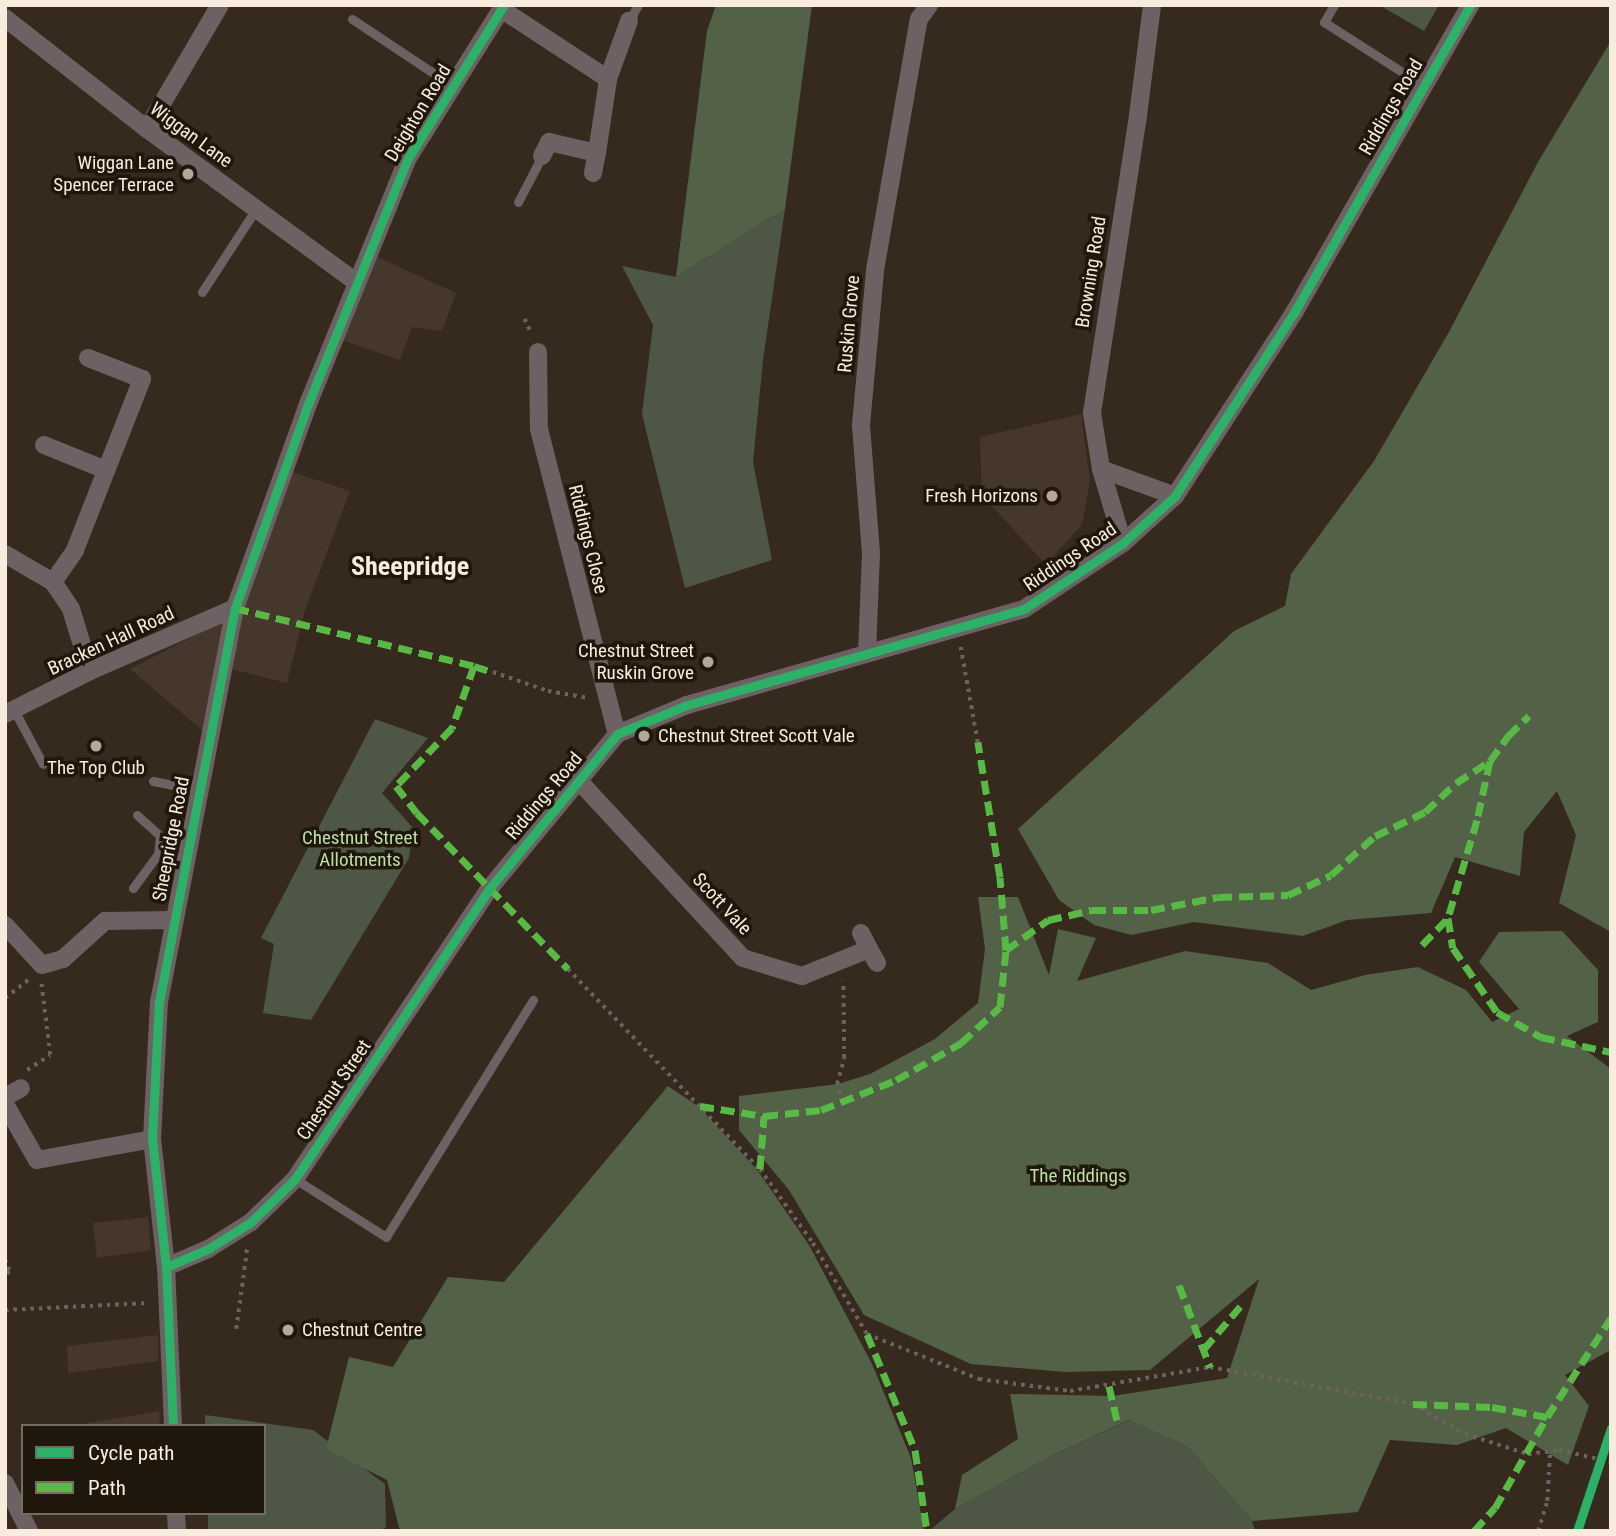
<!DOCTYPE html>
<html>
<head>
<meta charset="utf-8">
<style>
  body { margin:0 }
  #map { position:relative; width:1616px; height:1536px; overflow:hidden; background:#362a1e; font-family:"Roboto Condensed",sans-serif }
  div>[style] { position:absolute }
  [style*='--x'] { left:calc(var(--x)*1px); top:calc(var(--y)*1px); width:calc(var(--w)*1px); rotate:calc(var(--a)*1deg) }
  .commercial>* { inset:0; background:#46372c }
  .green>* { inset:0; background:#4e5746 }
  .forest>* { inset:0; background:#536146 }
  .path>* { height:3.5px; margin-top:-1.75px; transform-origin:0; background:repeating-linear-gradient(90deg,#6d625f 0 3.5px,transparent 0 8.5px) }
  .lane>* { height:9px; margin:-4.5px; padding:0 4.5px; transform-origin:4.5px; border-radius:4.5px; background:#6e6163 }
  .street>* { height:18px; margin:-9px; padding:0 9px; transform-origin:9px; border-radius:9px; background:#6e6163 }
  .quiet>* { height:7px; margin-top:-3.5px; transform-origin:0; background:repeating-linear-gradient(90deg,#58b947 0 14px,transparent 0 21px) }
  .cycleway>* { height:9px; margin:-4.5px; padding:0 4.5px; transform-origin:4.5px; border-radius:4.5px; background:#2db169 }
  .dots>* { width:19px; height:19px; translate:-50% -50%; box-sizing:border-box; border:4px solid #1f160c; border-radius:50% }
  span { translate:-50% -50%; white-space:nowrap; text-align:center; line-height:1.15; -webkit-text-stroke:7px #1f160c; paint-order:stroke }
  .street-label { font-size:19px; color:#f9ecde }
  .poi-label { font-size:19px; color:#f9ecde }
  .right { translate:-100% -50%; text-align:right }
  .left { translate:0 -50%; text-align:left }
  .park-label { font-size:19px; color:#bddfa9 }
  .district-label { font-size:26px; color:#f9ecde; font-weight:700 }
  .frame { position:absolute; inset:0; border:7px solid #f9ecde; pointer-events:none }
  .legend { position:absolute; left:21px; top:1424px; width:245px; height:91px; box-sizing:border-box; background:#1f160c; border:2px solid #766c60; margin:0; padding:9px 12px; list-style:none; font-size:21px; color:#f9ecde }
  .legend li { display:flex; align-items:center; gap:14px; height:35px }
  .legend b { width:35px; border:2px solid #766c60 }
</style>
</head>
<body>
<div id="map">
  <div class="commercial">
    <i style="clip-path:polygon(375px 256px,456px 293px,442px 331px,412px 327px,400px 360px,342px 340px)"></i>
    <i style="clip-path:polygon(1081px 414px,1090px 481px,1082px 524px,1046px 565px,982px 495px,980px 437px)"></i>
    <i style="clip-path:polygon(292px 472px,350px 491px,304px 613px,287px 683px,220px 666px,202px 730px,130px 669px,242px 611px)"></i>
    <i style="clip-path:polygon(148px 1217px,151px 1250px,97px 1258px,93px 1223px)"></i>
    <i style="clip-path:polygon(158px 1335px,158px 1361px,68px 1373px,67px 1346px)"></i>
    <i style="clip-path:polygon(159px 1411px,160px 1426px,77px 1426px,77px 1425px)"></i>
  </div>
  <div class="green">
    <i style="clip-path:polygon(1379px 5px,1439px 5px,1424px 31px)"></i>
    <i style="clip-path:polygon(785px 209px,763px 360px,753px 462px,772px 560px,685px 588px,642px 414px,653px 325px,622px 266px,676px 277px)"></i>
    <i style="clip-path:polygon(375px 719px,428px 738px,382px 793px,413px 828px,409px 858px,311px 1020px,263px 1013px,274px 944px,261px 938px)"></i>
    <i style="clip-path:polygon(205px 1415px,313px 1430px,385px 1484px,386px 1527px,379px 1531px,208px 1531px,208px 1513px,264px 1513px,264px 1426px,205px 1426px)"></i>
    <i style="clip-path:polygon(1130px 1420px,1187px 1446px,1252px 1521px,1255px 1531px,929px 1531px,955px 1509px,1051px 1456px)"></i>
  </div>
  <div class="forest">
    <i style="clip-path:polygon(716px 5px,812px 5px,785px 209px,676px 277px,707px 31px)"></i>
    <i style="clip-path:polygon(1611px 41px,1611px 932px,1559px 903px,1576px 835px,1557px 791px,1524px 832px,1520px 876px,1455px 857px,1431px 913px,1347px 920px,1303px 936px,1194px 922px,1131px 935px,1094px 925px,1059px 900px,1018px 829px,1234px 631px,1285px 606px,1291px 574px,1374px 461px,1449px 332px,1538px 162px)"></i>
    <i style="clip-path:polygon(978px 897px,1018px 897px,1049px 975px,1058px 929px,1096px 938px,1077px 981px,1185px 951px,1268px 963px,1311px 990px,1365px 975px,1418px 967px,1466px 990px,1492px 1022px,1519px 1009px,1479px 962px,1499px 932px,1562px 931px,1598px 970px,1598px 1022px,1567px 1036px,1611px 1069px,1611px 1342px,1609px 1351px,1565px 1375px,1589px 1406px,1568px 1465px,1506px 1428px,1457px 1445px,1390px 1440px,1358px 1512px,1252px 1521px,1187px 1446px,1129px 1420px,1051px 1456px,955px 1509px,962px 1475px,1018px 1439px,1010px 1394px,1113px 1396px,1227px 1378px,1259px 1279px,1150px 1370px,1065px 1372px,971px 1364px,864px 1315px,789px 1190px,739px 1130px,739px 1096px,838px 1084px,870px 1074px,935px 1039px,978px 1003px,985px 949px)"></i>
    <i style="clip-path:polygon(668px 1086px,699px 1107px,758px 1171px,809px 1245px,872px 1364px,911px 1458px,924px 1531px,400px 1531px,387px 1480px,326px 1449px,349px 1357px,393px 1367px,448px 1277px,504px 1282px)"></i>
  </div>
  <div class="path">
    <i style="--x:525;--y:319;--w:15;--a:67"></i>
    <i style="--x:961;--y:647;--w:97;--a:79.9"></i>
    <i style="--x:493;--y:672;--w:58;--a:19.1"></i>
    <i style="--x:548;--y:691;--w:42;--a:9.7"></i>
    <i style="--x:568;--y:969;--w:277;--a:46.2"></i>
    <i style="--x:760;--y:1169;--w:91;--a:54.4"></i>
    <i style="--x:813;--y:1243;--w:106;--a:59.3"></i>
    <i style="--x:867;--y:1334;--w:121;--a:21.9"></i>
    <i style="--x:979;--y:1379;--w:92;--a:7.5"></i>
    <i style="--x:1070;--y:1391;--w:142;--a:-9.7"></i>
    <i style="--x:1210;--y:1367;--w:206;--a:10.3"></i>
    <i style="--x:1413;--y:1404;--w:60;--a:30"></i>
    <i style="--x:1465;--y:1434;--w:66;--a:17.6"></i>
    <i style="--x:1528;--y:1454;--w:31;--a:-7"></i>
    <i style="--x:1559;--y:1450;--w:53;--a:13"></i>
    <i style="--x:5;--y:998;--w:33;--a:-38"></i>
    <i style="--x:27;--y:1070;--w:27;--a:-33"></i>
    <i style="--x:50;--y:1055;--w:74;--a:-97"></i>
    <i style="--x:842;--y:1102;--w:19;--a:-106"></i>
    <i style="--x:837;--y:1084;--w:27;--a:-75"></i>
    <i style="--x:844;--y:1058;--w:77;--a:-90.7"></i>
    <i style="--x:5;--y:1259;--w:14;--a:69"></i>
    <i style="--x:10;--y:1272;--w:6;--a:149"></i>
    <i style="--x:5;--y:1310;--w:143;--a:-2.8"></i>
    <i style="--x:236;--y:1329;--w:81;--a:-82.2"></i>
    <i style="--x:1538;--y:1531;--w:31;--a:-73"></i>
    <i style="--x:1547;--y:1501;--w:50;--a:-86.6"></i>
  </div>
  <div class="lane">
    <i style="--x:1334;--y:5;--w:20;--a:120"></i>
    <i style="--x:1324;--y:22;--w:119;--a:32.6"></i>
    <i style="--x:352;--y:19;--w:121;--a:33.6"></i>
    <i style="--x:629;--y:21;--w:18;--a:-61"></i>
    <i style="--x:518;--y:202;--w:52;--a:-62.4"></i>
    <i style="--x:202;--y:292;--w:99;--a:-57"></i>
    <i style="--x:14;--y:710;--w:61;--a:61.8"></i>
    <i style="--x:153;--y:781;--w:46;--a:11.3"></i>
    <i style="--x:137;--y:815;--w:31;--a:42"></i>
    <i style="--x:160;--y:836;--w:18;--a:96"></i>
    <i style="--x:158;--y:854;--w:27;--a:10"></i>
    <i style="--x:133;--y:888;--w:42;--a:-53.7"></i>
    <i style="--x:295;--y:1179;--w:108;--a:32.5"></i>
    <i style="--x:386;--y:1237;--w:279;--a:-58.2"></i>
  </div>
  <div class="street">
    <i style="--x:501;--y:9;--w:128;--a:33.2"></i>
    <i style="--x:608;--y:79;--w:62;--a:-70.1"></i>
    <i style="--x:5;--y:18;--w:180;--a:38"></i>
    <i style="--x:147;--y:129;--w:259;--a:36.2"></i>
    <i style="--x:147;--y:129;--w:144;--a:-59.5"></i>
    <i style="--x:542;--y:156;--w:16;--a:-63"></i>
    <i style="--x:549;--y:142;--w:49;--a:12.9"></i>
    <i style="--x:597;--y:153;--w:75;--a:-81.5"></i>
    <i style="--x:593;--y:173;--w:20;--a:-79"></i>
    <i style="--x:538;--y:352;--w:77;--a:89.3"></i>
    <i style="--x:539;--y:429;--w:315;--a:75.7"></i>
    <i style="--x:44;--y:445;--w:67;--a:22"></i>
    <i style="--x:1101;--y:469;--w:79;--a:20"></i>
    <i style="--x:1123;--y:543;--w:77;--a:-106.6"></i>
    <i style="--x:1101;--y:469;--w:57;--a:-99.1"></i>
    <i style="--x:1092;--y:413;--w:302;--a:-81.2"></i>
    <i style="--x:1138;--y:115;--w:111;--a:-82.7"></i>
    <i style="--x:5;--y:554;--w:56;--a:30.3"></i>
    <i style="--x:53;--y:582;--w:32;--a:56"></i>
    <i style="--x:71;--y:609;--w:65;--a:73"></i>
    <i style="--x:53;--y:582;--w:39;--a:-55"></i>
    <i style="--x:75;--y:550;--w:184;--a:-68.6"></i>
    <i style="--x:142;--y:379;--w:58;--a:-158.7"></i>
    <i style="--x:867;--y:653;--w:100;--a:-87.7"></i>
    <i style="--x:871;--y:553;--w:128;--a:-94.5"></i>
    <i style="--x:861;--y:425;--w:156;--a:-84.8"></i>
    <i style="--x:875;--y:270;--w:255;--a:-80.1"></i>
    <i style="--x:919;--y:19;--w:17;--a:-54"></i>
    <i style="--x:5;--y:714;--w:95;--a:-26.8"></i>
    <i style="--x:90;--y:671;--w:158;--a:-23.5"></i>
    <i style="--x:579;--y:781;--w:241;--a:47.2"></i>
    <i style="--x:743;--y:958;--w:62;--a:17"></i>
    <i style="--x:802;--y:976;--w:72;--a:-21.9"></i>
    <i style="--x:869;--y:949;--w:16;--a:60"></i>
    <i style="--x:5;--y:925;--w:54;--a:47.2"></i>
    <i style="--x:42;--y:965;--w:22;--a:-16"></i>
    <i style="--x:63;--y:959;--w:57;--a:-42.1"></i>
    <i style="--x:105;--y:921;--w:68;--a:-0.8"></i>
    <i style="--x:861;--y:933;--w:18;--a:63"></i>
    <i style="--x:5;--y:1097;--w:18;--a:-29"></i>
    <i style="--x:5;--y:1104;--w:64;--a:60.3"></i>
    <i style="--x:37;--y:1160;--w:117;--a:-10.3"></i>
    <i style="--x:166;--y:1267;--w:46;--a:-23.2"></i>
    <i style="--x:208;--y:1249;--w:51;--a:-32.1"></i>
    <i style="--x:251;--y:1222;--w:62;--a:-44.3"></i>
    <i style="--x:295;--y:1179;--w:349;--a:-56.2"></i>
    <i style="--x:489;--y:889;--w:201;--a:-50.4"></i>
    <i style="--x:617;--y:734;--w:76;--a:-22.5"></i>
    <i style="--x:687;--y:705;--w:350;--a:-15.9"></i>
    <i style="--x:1024;--y:609;--w:119;--a:-33.7"></i>
    <i style="--x:1123;--y:543;--w:70;--a:-42.1"></i>
    <i style="--x:1175;--y:496;--w:221;--a:-57"></i>
    <i style="--x:1295;--y:311;--w:353;--a:-60.2"></i>
    <i style="--x:173;--y:1426;--w:159;--a:-92.5"></i>
    <i style="--x:166;--y:1267;--w:129;--a:-96.2"></i>
    <i style="--x:152;--y:1139;--w:137;--a:-87.1"></i>
    <i style="--x:159;--y:1002;--w:401;--a:-79.1"></i>
    <i style="--x:235;--y:608;--w:217;--a:-70.3"></i>
    <i style="--x:308;--y:404;--w:266;--a:-67.9"></i>
    <i style="--x:408;--y:158;--w:181;--a:-57.9"></i>
    <i style="--x:5;--y:1483;--w:54;--a:63.4"></i>
    <i style="--x:176;--y:1513;--w:18;--a:87"></i>
  </div>
  <div class="quiet">
    <i style="--x:235;--y:608;--w:246;--a:13.6"></i>
    <i style="--x:474;--y:666;--w:66;--a:109.5"></i>
    <i style="--x:452;--y:728;--w:81;--a:134"></i>
    <i style="--x:396;--y:786;--w:34;--a:52"></i>
    <i style="--x:417;--y:813;--w:217;--a:45.9"></i>
    <i style="--x:474;--y:666;--w:20;--a:18"></i>
    <i style="--x:1490;--y:761;--w:60;--a:102.4"></i>
    <i style="--x:1477;--y:820;--w:102;--a:106.5"></i>
    <i style="--x:1448;--y:918;--w:30;--a:81"></i>
    <i style="--x:1453;--y:948;--w:78;--a:55.5"></i>
    <i style="--x:1497;--y:1012;--w:51;--a:29.6"></i>
    <i style="--x:1541;--y:1037;--w:72;--a:12.1"></i>
    <i style="--x:1422;--y:945;--w:37;--a:-46"></i>
    <i style="--x:1006;--y:950;--w:52;--a:-35.5"></i>
    <i style="--x:1048;--y:920;--w:45;--a:-12.8"></i>
    <i style="--x:1092;--y:910;--w:59;--a:0"></i>
    <i style="--x:1151;--y:910;--w:68;--a:-11"></i>
    <i style="--x:1218;--y:897;--w:70;--a:-1.6"></i>
    <i style="--x:1288;--y:895;--w:47;--a:-24.9"></i>
    <i style="--x:1331;--y:875;--w:59;--a:-41.6"></i>
    <i style="--x:1375;--y:836;--w:55;--a:-25.6"></i>
    <i style="--x:1425;--y:812;--w:42;--a:-43.1"></i>
    <i style="--x:1456;--y:783;--w:40;--a:-32.9"></i>
    <i style="--x:1490;--y:761;--w:31;--a:-54"></i>
    <i style="--x:1508;--y:736;--w:29;--a:-44"></i>
    <i style="--x:700;--y:1106;--w:65;--a:8.9"></i>
    <i style="--x:764;--y:1116;--w:57;--a:-6"></i>
    <i style="--x:821;--y:1110;--w:81;--a:-21.8"></i>
    <i style="--x:896;--y:1080;--w:75;--a:-29.6"></i>
    <i style="--x:961;--y:1043;--w:53;--a:-42.7"></i>
    <i style="--x:1000;--y:1007;--w:57;--a:-84"></i>
    <i style="--x:1006;--y:950;--w:73;--a:-94.7"></i>
    <i style="--x:1000;--y:877;--w:137;--a:-99.3"></i>
    <i style="--x:760;--y:1169;--w:53;--a:-85.7"></i>
    <i style="--x:1179;--y:1285;--w:88;--a:69.3"></i>
    <i style="--x:867;--y:1334;--w:126;--a:67.5"></i>
    <i style="--x:915;--y:1450;--w:82;--a:81.6"></i>
    <i style="--x:1204;--y:1349;--w:62;--a:-49.6"></i>
    <i style="--x:1109;--y:1386;--w:40;--a:77"></i>
    <i style="--x:1413;--y:1404;--w:79;--a:2.2"></i>
    <i style="--x:1492;--y:1407;--w:56;--a:10.3"></i>
    <i style="--x:1474;--y:1531;--w:31;--a:-48"></i>
    <i style="--x:1495;--y:1508;--w:105;--a:-60.3"></i>
    <i style="--x:1547;--y:1417;--w:118;--a:-57.1"></i>
  </div>
  <div class="cycleway">
    <i style="--x:166;--y:1267;--w:46;--a:-23.2"></i>
    <i style="--x:208;--y:1249;--w:51;--a:-32.1"></i>
    <i style="--x:251;--y:1222;--w:62;--a:-44.3"></i>
    <i style="--x:295;--y:1179;--w:349;--a:-56.2"></i>
    <i style="--x:489;--y:889;--w:201;--a:-50.4"></i>
    <i style="--x:617;--y:734;--w:76;--a:-22.5"></i>
    <i style="--x:687;--y:705;--w:350;--a:-15.9"></i>
    <i style="--x:1024;--y:609;--w:119;--a:-33.7"></i>
    <i style="--x:1123;--y:543;--w:70;--a:-42.1"></i>
    <i style="--x:1175;--y:496;--w:221;--a:-57"></i>
    <i style="--x:1295;--y:311;--w:353;--a:-60.2"></i>
    <i style="--x:173;--y:1426;--w:159;--a:-92.5"></i>
    <i style="--x:166;--y:1267;--w:129;--a:-96.2"></i>
    <i style="--x:152;--y:1139;--w:137;--a:-87.1"></i>
    <i style="--x:159;--y:1002;--w:401;--a:-79.1"></i>
    <i style="--x:235;--y:608;--w:217;--a:-70.3"></i>
    <i style="--x:308;--y:404;--w:266;--a:-67.9"></i>
    <i style="--x:408;--y:158;--w:181;--a:-57.9"></i>
    <i style="--x:1577;--y:1531;--w:108;--a:-71.7"></i>
  </div>
  <div class="dots">
    <i style="left:188px;top:174px;background:#b5a89b"></i>
    <i style="left:1052px;top:496px;background:#b5a89b"></i>
    <i style="left:708px;top:662px;background:#b5a89b"></i>
    <i style="left:644px;top:736px;background:#b5a89b"></i>
    <i style="left:96px;top:746px;background:#b5a89b"></i>
    <i style="left:288px;top:1330px;background:#b5a89b"></i>
  </div>
  <div class="street-label">
    <span style="left:1391px;top:107px;rotate:-60deg">Riddings Road</span>
    <span style="left:418px;top:113px;rotate:-59deg">Deighton Road</span>
    <span style="left:191px;top:135px;rotate:36deg">Wiggan Lane</span>
    <span style="left:1091px;top:272px;rotate:-81deg">Browning Road</span>
    <span style="left:849px;top:324px;rotate:-85deg">Ruskin Grove</span>
    <span style="left:588px;top:539px;rotate:76deg">Riddings Close</span>
    <span style="left:1070px;top:557px;rotate:-34deg">Riddings Road</span>
    <span style="left:111px;top:641px;rotate:-25deg">Bracken Hall Road</span>
    <span style="left:544px;top:796px;rotate:-50deg">Riddings Road</span>
    <span style="left:171px;top:839px;rotate:-79deg">Sheepridge Road</span>
    <span style="left:722px;top:904px;rotate:47deg">Scott Vale</span>
    <span style="left:334px;top:1090px;rotate:-56deg">Chestnut Street</span>
  </div>
  <div class="poi-label">
    <span class="right" style="left:174px;top:174px">Wiggan Lane<br>Spencer Terrace</span>
    <span class="right" style="left:1038px;top:496px">Fresh Horizons</span>
    <span class="right" style="left:694px;top:662px">Chestnut Street<br>Ruskin Grove</span>
    <span class="left" style="left:658px;top:736px">Chestnut Street Scott Vale</span>
    <span style="left:96px;top:768px">The Top Club</span>
    <span class="left" style="left:302px;top:1330px">Chestnut Centre</span>
  </div>
  <div class="park-label">
    <span style="left:360px;top:849px">Chestnut Street<br>Allotments</span>
    <span style="left:1078px;top:1176px">The Riddings</span>
  </div>
  <div class="district-label">
    <span style="left:410px;top:567px">Sheepridge</span>
  </div>
  <div class="frame"></div>
  <ul class="legend">
  <li><b style="height:9px;background:#2db169"></b>Cycle path</li>
  <li><b style="height:9px;background:#58b947"></b>Path</li>
  </ul>
</div>
</body>
</html>
